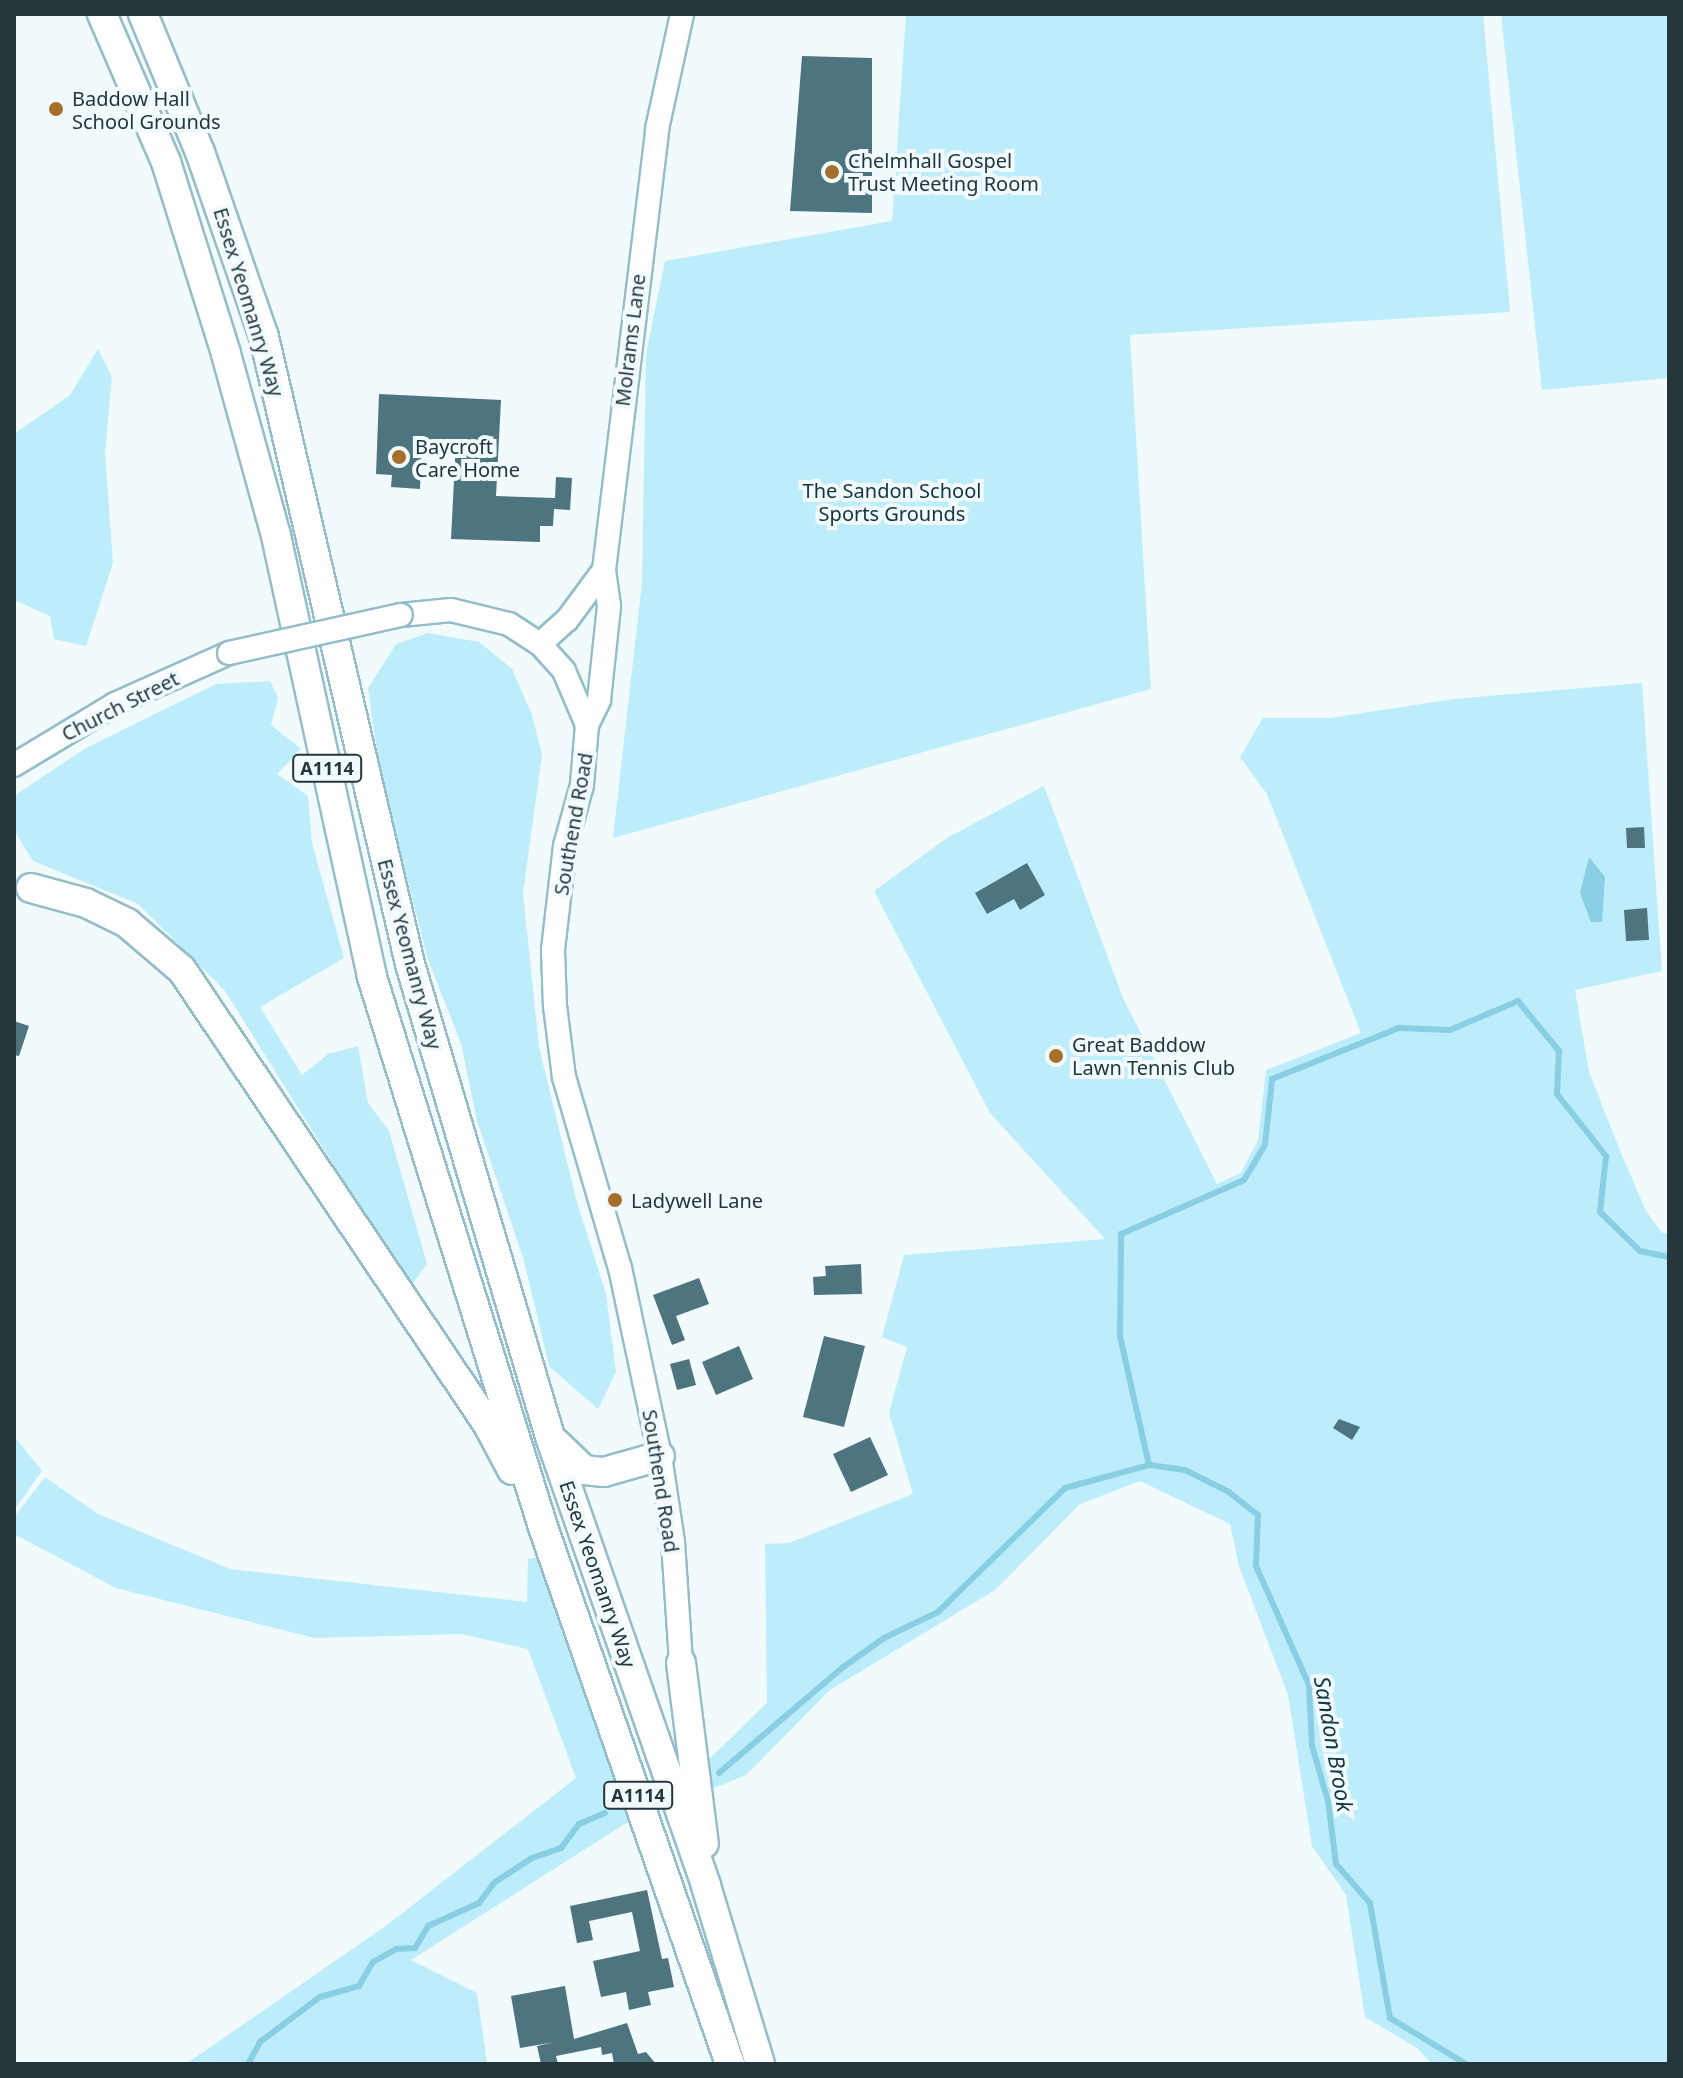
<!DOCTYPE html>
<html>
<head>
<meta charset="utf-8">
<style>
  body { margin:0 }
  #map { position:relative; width:1683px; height:2078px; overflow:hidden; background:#f1fafc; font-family:"Noto Sans",sans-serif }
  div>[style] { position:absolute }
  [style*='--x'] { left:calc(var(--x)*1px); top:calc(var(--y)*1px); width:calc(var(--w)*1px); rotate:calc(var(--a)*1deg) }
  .green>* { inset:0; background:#bdedfb }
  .water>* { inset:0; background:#89cee2 }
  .stream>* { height:6px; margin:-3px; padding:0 3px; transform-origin:3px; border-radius:3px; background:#89cee2 }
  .building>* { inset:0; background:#4d747f }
  .roads { filter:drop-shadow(2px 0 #94bdc9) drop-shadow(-2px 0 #94bdc9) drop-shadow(0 2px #94bdc9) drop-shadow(0 -2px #94bdc9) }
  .tertiary>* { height:22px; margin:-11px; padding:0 11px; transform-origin:11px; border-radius:11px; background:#fff }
  .primary>* { height:28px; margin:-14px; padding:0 14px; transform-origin:14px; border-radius:14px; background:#fff }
  .bridges { filter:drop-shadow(2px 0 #94bdc9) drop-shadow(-2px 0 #94bdc9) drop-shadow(0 2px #94bdc9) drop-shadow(0 -2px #94bdc9) }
  .tertiary-bridge>* { height:22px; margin:-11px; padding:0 11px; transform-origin:11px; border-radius:11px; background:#fff }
  .dots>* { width:22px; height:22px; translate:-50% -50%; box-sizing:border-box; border:4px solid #f1fafc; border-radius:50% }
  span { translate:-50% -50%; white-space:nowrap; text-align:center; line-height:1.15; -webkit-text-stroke:8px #f1fafc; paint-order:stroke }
  .shield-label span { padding:2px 6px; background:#f1fafc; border:2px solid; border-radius:6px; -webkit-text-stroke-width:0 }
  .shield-label { font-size:18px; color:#25363b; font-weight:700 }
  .poi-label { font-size:20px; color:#25363b }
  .left { translate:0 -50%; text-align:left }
  .street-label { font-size:20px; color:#25363b }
  .park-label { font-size:20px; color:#12343d }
  .water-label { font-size:22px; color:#153740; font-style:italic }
  .frame { position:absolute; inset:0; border:16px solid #25363b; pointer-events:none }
</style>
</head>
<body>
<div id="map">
  <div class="green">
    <i style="clip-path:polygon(906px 14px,1483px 14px,1510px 312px,1130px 335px,1151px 689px,613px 838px,642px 582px,646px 354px,665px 261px,892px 221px)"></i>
    <i style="clip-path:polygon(1501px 14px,1669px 14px,1669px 378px,1542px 390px)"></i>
    <i style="clip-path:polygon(98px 349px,112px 377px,105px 453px,113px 563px,86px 646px,54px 639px,50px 616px,14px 600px,14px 434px,70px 395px)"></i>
    <i style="clip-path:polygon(428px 633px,479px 642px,512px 669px,532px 715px,542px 755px,523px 893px,539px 1047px,576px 1199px,606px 1294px,616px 1372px,598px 1409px,549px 1366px,524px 1261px,477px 1121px,461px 1043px,428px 960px,380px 773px,368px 688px,396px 644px)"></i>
    <i style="clip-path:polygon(270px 681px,278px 698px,271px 725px,301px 749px,277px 774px,308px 796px,312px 843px,344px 958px,260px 1007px,302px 1075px,328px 1054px,358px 1046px,368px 1103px,389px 1131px,427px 1264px,410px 1287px,225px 991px,138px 904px,33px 861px,14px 830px,14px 796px,84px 749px,216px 684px)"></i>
    <i style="clip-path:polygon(1642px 683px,1662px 971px,1575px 990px,1589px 1072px,1621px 1153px,1646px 1211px,1662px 1233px,1669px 1233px,1669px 2064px,1432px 2064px,1417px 2048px,1365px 2017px,1346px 1895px,1312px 1846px,1288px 1695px,1239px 1566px,1230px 1524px,1140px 1481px,1080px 1504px,995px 1590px,830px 1690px,746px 1775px,623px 1825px,411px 1960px,477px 1993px,487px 2064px,186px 2064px,387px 1925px,576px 1778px,528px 1649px,461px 1634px,315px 1638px,116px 1588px,14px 1534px,14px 1517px,45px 1477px,98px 1514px,230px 1569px,527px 1602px,528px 1559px,540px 1557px,619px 1792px,701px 1767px,767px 1703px,765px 1544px,789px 1543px,913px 1494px,889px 1413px,907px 1347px,882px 1337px,904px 1255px,1105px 1239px,990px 1113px,874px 891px,947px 838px,1044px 786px,1123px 998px,1217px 1184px,1241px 1173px,1258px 1140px,1266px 1070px,1361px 1033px,1267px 794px,1240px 757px,1263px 718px,1330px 718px,1454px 699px)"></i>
    <i style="clip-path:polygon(14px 1436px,42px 1471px,14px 1510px)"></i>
  </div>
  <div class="water">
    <i style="clip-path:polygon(1589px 857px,1605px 877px,1602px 922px,1591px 922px,1580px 893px)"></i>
  </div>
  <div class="stream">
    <i style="--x:719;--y:1773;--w:162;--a:-40.5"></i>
    <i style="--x:842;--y:1668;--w:52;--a:-35.5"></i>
    <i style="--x:884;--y:1638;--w:60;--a:-25.7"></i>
    <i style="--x:938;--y:1612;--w:177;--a:-44.3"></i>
    <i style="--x:1065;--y:1488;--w:87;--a:-15.3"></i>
    <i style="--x:248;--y:2064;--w:25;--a:-61"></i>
    <i style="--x:260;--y:2042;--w:75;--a:-36.9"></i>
    <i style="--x:320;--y:1997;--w:41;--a:-15.8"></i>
    <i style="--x:359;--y:1986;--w:28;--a:-60"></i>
    <i style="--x:373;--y:1962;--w:26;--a:-29"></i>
    <i style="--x:396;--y:1949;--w:19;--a:-3"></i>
    <i style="--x:415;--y:1948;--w:26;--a:-59"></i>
    <i style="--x:428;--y:1926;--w:56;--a:-24.3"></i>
    <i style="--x:479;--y:1903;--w:26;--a:-53"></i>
    <i style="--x:495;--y:1882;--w:44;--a:-33"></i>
    <i style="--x:532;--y:1858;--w:31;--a:-19"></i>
    <i style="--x:561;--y:1848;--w:30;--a:-53"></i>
    <i style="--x:579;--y:1824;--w:28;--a:-23"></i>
    <i style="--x:1466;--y:2064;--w:89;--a:-148.8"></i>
    <i style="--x:1390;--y:2018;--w:117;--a:-99.9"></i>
    <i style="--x:1370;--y:1903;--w:52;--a:-131.1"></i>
    <i style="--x:1336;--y:1864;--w:64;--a:-97.2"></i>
    <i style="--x:1328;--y:1801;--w:57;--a:-106.2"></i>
    <i style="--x:1312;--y:1746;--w:61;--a:-92.8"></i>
    <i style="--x:1309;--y:1685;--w:130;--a:-114"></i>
    <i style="--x:1256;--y:1566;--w:51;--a:-87.8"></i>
    <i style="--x:1258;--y:1515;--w:37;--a:-142"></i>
    <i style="--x:1229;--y:1492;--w:49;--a:-153.4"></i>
    <i style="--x:1185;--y:1470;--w:36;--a:-172"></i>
    <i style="--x:1149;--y:1465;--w:132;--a:-102.7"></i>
    <i style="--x:1120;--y:1336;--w:102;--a:-89.4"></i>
    <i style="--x:1121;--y:1234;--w:134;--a:-23.7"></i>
    <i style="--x:1244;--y:1180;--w:41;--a:-59"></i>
    <i style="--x:1265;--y:1145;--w:66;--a:-83.9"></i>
    <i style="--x:1272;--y:1079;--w:137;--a:-21.9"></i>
    <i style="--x:1399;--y:1028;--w:51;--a:2.2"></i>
    <i style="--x:1450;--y:1030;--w:74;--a:-23.1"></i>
    <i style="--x:1518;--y:1001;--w:65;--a:50.6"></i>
    <i style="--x:1559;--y:1051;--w:43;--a:92.7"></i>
    <i style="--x:1557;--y:1094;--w:79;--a:51.7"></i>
    <i style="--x:1606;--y:1156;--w:56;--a:96.1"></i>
    <i style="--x:1600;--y:1212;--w:56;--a:44.3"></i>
    <i style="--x:1640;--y:1251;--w:30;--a:12"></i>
  </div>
  <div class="building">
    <i style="clip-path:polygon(802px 56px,872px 58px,872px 213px,790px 211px)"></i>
    <i style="clip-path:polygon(379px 394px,501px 400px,496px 496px,555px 498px,556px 477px,572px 478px,570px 510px,554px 509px,553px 526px,540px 526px,540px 542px,451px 539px,456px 441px,422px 439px,420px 489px,391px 487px,392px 475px,376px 474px)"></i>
    <i style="clip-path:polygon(1644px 827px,1645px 848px,1627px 848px,1626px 828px)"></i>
    <i style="clip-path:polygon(1027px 863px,1045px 895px,1020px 910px,1014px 899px,987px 914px,975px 893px)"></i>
    <i style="clip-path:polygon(1647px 908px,1649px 940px,1626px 941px,1624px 910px)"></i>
    <i style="clip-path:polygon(14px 1021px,29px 1026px,19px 1056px,14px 1055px)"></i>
    <i style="clip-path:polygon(861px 1264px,862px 1294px,814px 1295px,813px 1277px,826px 1276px,825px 1266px)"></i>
    <i style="clip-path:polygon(699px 1278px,709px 1304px,676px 1316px,685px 1340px,672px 1345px,653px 1295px)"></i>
    <i style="clip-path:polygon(824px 1336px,865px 1346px,844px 1427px,803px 1417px)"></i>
    <i style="clip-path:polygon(739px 1346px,753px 1379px,716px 1395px,702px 1362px)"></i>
    <i style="clip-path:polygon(689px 1359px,696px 1385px,677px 1390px,670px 1364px)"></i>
    <i style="clip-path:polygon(1339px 1419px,1360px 1427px,1352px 1440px,1333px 1428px)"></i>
    <i style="clip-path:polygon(870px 1437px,888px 1475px,851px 1492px,833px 1454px)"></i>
    <i style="clip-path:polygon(647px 1890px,662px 1959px,668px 1958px,674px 1987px,648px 1992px,651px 2005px,629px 2010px,626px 1992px,601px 1997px,593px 1961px,640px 1951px,632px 1912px,589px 1921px,593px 1940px,577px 1943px,570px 1906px)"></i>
    <i style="clip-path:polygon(565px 1986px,574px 2039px,627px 2023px,638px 2054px,646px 2052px,656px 2064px,614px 2064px,612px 2053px,602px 2055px,601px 2047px,556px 2056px,558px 2064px,541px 2064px,537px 2046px,555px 2042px,520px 2048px,511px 1996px)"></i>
  </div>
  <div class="roads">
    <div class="tertiary">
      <i style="--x:401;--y:615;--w:50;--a:-5.7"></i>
      <i style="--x:451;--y:610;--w:60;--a:13.6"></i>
      <i style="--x:509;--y:624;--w:37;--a:33"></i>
      <i style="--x:540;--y:644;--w:36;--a:48"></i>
      <i style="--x:564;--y:671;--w:59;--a:66.9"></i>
      <i style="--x:587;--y:725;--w:60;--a:94.8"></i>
      <i style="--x:582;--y:785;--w:63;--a:105.6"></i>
      <i style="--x:565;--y:846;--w:105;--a:96.6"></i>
      <i style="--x:553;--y:950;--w:56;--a:88"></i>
      <i style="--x:555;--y:1006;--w:72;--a:82.8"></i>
      <i style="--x:564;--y:1077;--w:199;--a:73.7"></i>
      <i style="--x:620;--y:1268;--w:192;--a:78"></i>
      <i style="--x:660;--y:1456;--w:87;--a:81.4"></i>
      <i style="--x:673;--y:1542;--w:121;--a:86.2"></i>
      <i style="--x:540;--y:644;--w:36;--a:-42"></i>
      <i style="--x:567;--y:620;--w:62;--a:-53.5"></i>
      <i style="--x:604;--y:570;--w:444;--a:-83.1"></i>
      <i style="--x:657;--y:129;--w:118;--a:-77.7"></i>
      <i style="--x:587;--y:725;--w:28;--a:-64"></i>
      <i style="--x:599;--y:700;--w:95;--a:-83.9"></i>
      <i style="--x:609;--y:606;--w:36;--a:-98"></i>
      <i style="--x:14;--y:765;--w:118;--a:-31.1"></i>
      <i style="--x:115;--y:704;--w:125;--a:-24.1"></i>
    </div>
    <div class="primary">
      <i style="--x:102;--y:14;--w:161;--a:66.6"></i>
      <i style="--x:166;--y:162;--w:201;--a:72.6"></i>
      <i style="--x:226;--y:354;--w:189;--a:74.6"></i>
      <i style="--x:276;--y:536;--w:451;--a:77.7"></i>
      <i style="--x:372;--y:977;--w:576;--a:72.73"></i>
      <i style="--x:543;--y:1527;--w:569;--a:70.8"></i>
      <i style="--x:143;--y:14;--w:149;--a:67.6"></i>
      <i style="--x:200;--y:152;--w:196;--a:70.9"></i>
      <i style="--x:264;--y:337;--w:644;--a:76.89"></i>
      <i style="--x:410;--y:964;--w:493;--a:73.5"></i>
      <i style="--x:550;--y:1437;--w:475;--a:70.8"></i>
      <i style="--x:706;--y:1886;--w:186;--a:73.1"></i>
      <i style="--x:31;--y:888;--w:57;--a:15.3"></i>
      <i style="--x:86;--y:903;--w:46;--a:26"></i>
      <i style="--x:127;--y:923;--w:72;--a:40.5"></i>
      <i style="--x:182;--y:970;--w:546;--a:56.05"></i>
      <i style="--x:487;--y:1423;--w:53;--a:62"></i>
      <i style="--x:556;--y:1443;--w:39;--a:44"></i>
      <i style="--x:584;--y:1470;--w:20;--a:6"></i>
      <i style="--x:604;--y:1472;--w:58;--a:-15.9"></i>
      <i style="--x:681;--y:1663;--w:182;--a:82.8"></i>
    </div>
  </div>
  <div class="bridges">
    <div class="tertiary-bridge">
      <i style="--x:229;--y:653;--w:176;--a:-12.5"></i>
    </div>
  </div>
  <div class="dots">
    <i style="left:56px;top:109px;background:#a66f2b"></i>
    <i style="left:832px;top:172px;background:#a66f2b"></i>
    <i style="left:399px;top:457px;background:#a66f2b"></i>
    <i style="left:1056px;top:1056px;background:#a66f2b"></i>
    <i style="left:615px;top:1200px;background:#a66f2b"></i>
  </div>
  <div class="shield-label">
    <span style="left:327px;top:768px">A1114</span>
    <span style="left:638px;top:1795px">A1114</span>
  </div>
  <div class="poi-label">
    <span class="left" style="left:72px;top:110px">Baddow Hall<br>School Grounds</span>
    <span class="left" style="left:848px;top:172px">Chelmhall Gospel<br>Trust Meeting Room</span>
    <span class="left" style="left:415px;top:458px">Baycroft<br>Care Home</span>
    <span class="left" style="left:1072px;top:1056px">Great Baddow<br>Lawn Tennis Club</span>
    <span class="left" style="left:631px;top:1200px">Ladywell Lane</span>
  </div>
  <div class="street-label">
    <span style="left:249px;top:302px;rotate:73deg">Essex Yeomanry Way</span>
    <span style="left:630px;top:340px;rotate:-83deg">Molrams Lane</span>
    <span style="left:120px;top:706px;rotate:-27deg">Church Street</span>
    <span style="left:573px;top:824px;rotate:-80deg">Southend Road</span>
    <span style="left:410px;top:954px;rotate:75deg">Essex Yeomanry Way</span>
    <span style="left:661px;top:1481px;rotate:81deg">Southend Road</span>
    <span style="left:598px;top:1574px;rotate:71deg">Essex Yeomanry Way</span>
  </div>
  <div class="park-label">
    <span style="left:892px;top:502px">The Sandon School<br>Sports Grounds</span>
  </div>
  <div class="water-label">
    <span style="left:1334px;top:1744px;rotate:80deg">Sandon Brook</span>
  </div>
  <div class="frame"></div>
</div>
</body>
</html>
